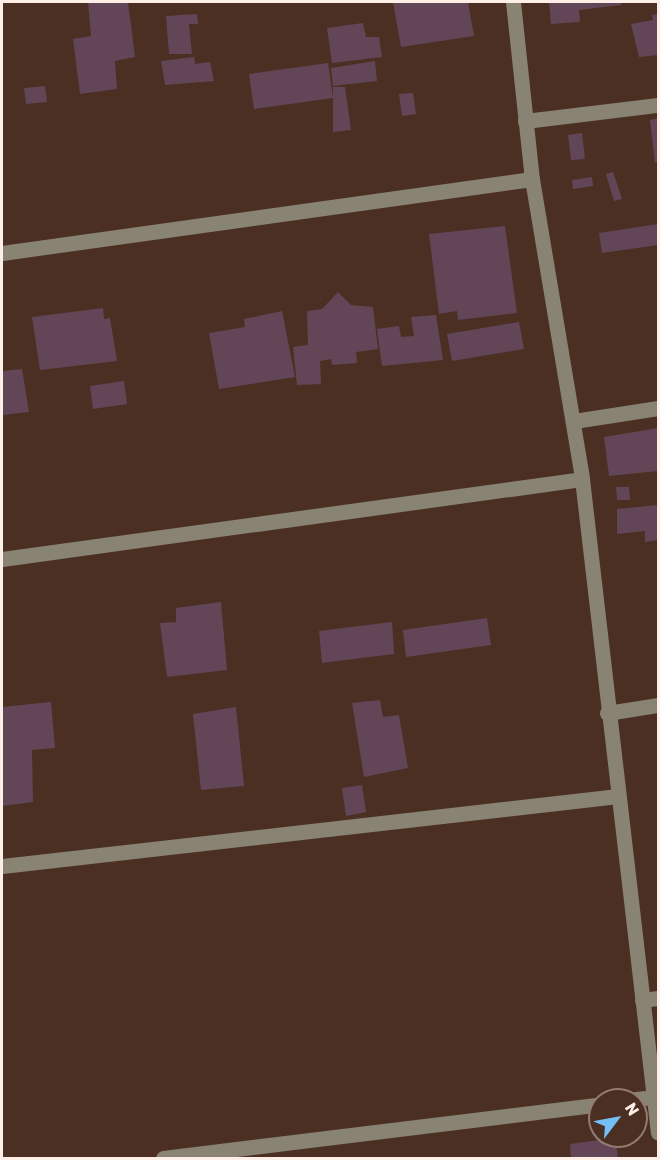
<!DOCTYPE html>
<html>
<head>
<meta charset="utf-8">
<style>
  body { margin:0 }
  #map { position:relative; width:660px; height:1160px; overflow:hidden; background:#4b2f23; font-family:Rubik,sans-serif }
  div>[style] { position:absolute }
  [style*='--x'] { left:calc(var(--x)*1px); top:calc(var(--y)*1px); width:calc(var(--w)*1px); rotate:calc(var(--a)*1deg) }
  .building>* { inset:0; background:#624658 }
  .minor>* { height:15px; margin:-7.5px; padding:0 7.5px; transform-origin:7.5px; border-radius:7.5px; background:#888373 }
  span { translate:-50% -50%; white-space:nowrap; text-align:center; line-height:1.15; -webkit-text-stroke:4.5px #4b2f23; paint-order:stroke }
  .frame { position:absolute; inset:0; border:3px solid #feeee8; pointer-events:none }
  .north { position:absolute; left:588px; top:1088px; width:60px; height:60px; box-sizing:border-box; background:#4b2f23; border:2px solid #937b72; border-radius:50%; rotate:58deg; font-size:16px; font-weight:700; line-height:24px; text-align:center; color:#feeee8 }
  .north::after { content:''; display:block; margin:auto; width:21px; height:27px; background:#74c0f6; clip-path:polygon(50% 0,100% 100%,50% 72%,0 100%) }
</style>
</head>
<body>
<div id="map">
  <div class="building">
    <i style="clip-path:polygon(88px 2px,128px 2px,135px 57px,115px 61px,117px 89px,80px 94px,73px 39px,91px 36px)"></i>
    <i style="clip-path:polygon(393px 2px,468px 2px,474px 36px,401px 47px)"></i>
    <i style="clip-path:polygon(549px 2px,620px 2px,621px 5px,579px 10px,580px 22px,551px 24px)"></i>
    <i style="clip-path:polygon(197px 14px,198px 24px,189px 24px,192px 54px,169px 54px,166px 16px)"></i>
    <i style="clip-path:polygon(658px 14px,658px 55px,639px 57px,631px 24px,653px 20px,652px 15px)"></i>
    <i style="clip-path:polygon(363px 23px,366px 37px,379px 37px,382px 57px,332px 63px,327px 28px)"></i>
    <i style="clip-path:polygon(194px 57px,195px 64px,210px 62px,214px 81px,165px 85px,161px 61px)"></i>
    <i style="clip-path:polygon(375px 61px,377px 81px,333px 86px,331px 68px)"></i>
    <i style="clip-path:polygon(328px 63px,333px 98px,254px 109px,249px 74px)"></i>
    <i style="clip-path:polygon(45px 86px,47px 102px,26px 104px,24px 88px)"></i>
    <i style="clip-path:polygon(333px 87px,345px 87px,351px 130px,333px 132px)"></i>
    <i style="clip-path:polygon(413px 93px,416px 114px,402px 116px,399px 94px)"></i>
    <i style="clip-path:polygon(658px 118px,658px 162px,655px 163px,650px 120px)"></i>
    <i style="clip-path:polygon(582px 133px,585px 159px,571px 160px,568px 135px)"></i>
    <i style="clip-path:polygon(613px 172px,622px 199px,614px 201px,606px 174px)"></i>
    <i style="clip-path:polygon(592px 177px,593px 186px,573px 189px,572px 180px)"></i>
    <i style="clip-path:polygon(658px 224px,658px 245px,602px 253px,599px 233px)"></i>
    <i style="clip-path:polygon(505px 226px,517px 313px,458px 320px,457px 311px,439px 314px,429px 234px)"></i>
    <i style="clip-path:polygon(338px 292px,351px 305px,373px 307px,378px 349px,356px 352px,357px 363px,332px 365px,331px 359px,320px 361px,321px 384px,297px 385px,293px 347px,308px 345px,307px 311px,322px 309px)"></i>
    <i style="clip-path:polygon(103px 308px,104px 319px,110px 318px,117px 361px,40px 370px,32px 317px)"></i>
    <i style="clip-path:polygon(282px 311px,295px 377px,219px 389px,209px 333px,245px 327px,244px 319px)"></i>
    <i style="clip-path:polygon(436px 315px,443px 360px,382px 366px,377px 329px,399px 326px,401px 337px,414px 336px,411px 317px)"></i>
    <i style="clip-path:polygon(519px 322px,524px 349px,452px 361px,447px 334px)"></i>
    <i style="clip-path:polygon(22px 369px,29px 412px,2px 415px,2px 371px)"></i>
    <i style="clip-path:polygon(124px 381px,127px 404px,93px 409px,90px 386px)"></i>
    <i style="clip-path:polygon(658px 428px,658px 471px,609px 476px,604px 437px)"></i>
    <i style="clip-path:polygon(616px 487px,629px 487px,630px 500px,617px 500px)"></i>
    <i style="clip-path:polygon(658px 505px,658px 540px,645px 542px,645px 531px,617px 534px,617px 509px)"></i>
    <i style="clip-path:polygon(221px 602px,227px 670px,167px 677px,160px 623px,176px 622px,176px 608px)"></i>
    <i style="clip-path:polygon(487px 618px,491px 645px,406px 657px,403px 630px)"></i>
    <i style="clip-path:polygon(392px 622px,394px 654px,322px 663px,319px 631px)"></i>
    <i style="clip-path:polygon(380px 700px,383px 717px,399px 715px,408px 768px,364px 777px,352px 703px)"></i>
    <i style="clip-path:polygon(51px 702px,55px 748px,32px 750px,33px 802px,2px 806px,2px 707px)"></i>
    <i style="clip-path:polygon(236px 707px,244px 786px,201px 790px,193px 714px)"></i>
    <i style="clip-path:polygon(362px 785px,366px 812px,346px 816px,342px 788px)"></i>
    <i style="clip-path:polygon(615px 1138px,618px 1158px,571px 1158px,570px 1144px)"></i>
  </div>
  <div class="minor">
    <i style="--x:513;--y:2;--w:178;--a:83.9"></i>
    <i style="--x:532;--y:179;--w:304;--a:80.5"></i>
    <i style="--x:582;--y:479;--w:658;--a:83.37"></i>
    <i style="--x:525;--y:121;--w:134;--a:-6.9"></i>
    <i style="--x:2;--y:253;--w:535;--a:-7.95"></i>
    <i style="--x:574;--y:421;--w:85;--a:-8.8"></i>
    <i style="--x:2;--y:559;--w:585;--a:-7.85"></i>
    <i style="--x:607;--y:713;--w:52;--a:-8.9"></i>
    <i style="--x:2;--y:866;--w:620;--a:-6.48"></i>
    <i style="--x:642;--y:1000;--w:16;--a:-7"></i>
    <i style="--x:628;--y:1100;--w:26;--a:-7"></i>
    <i style="--x:163;--y:1158;--w:440;--a:-7"></i>
  </div>
  <div class="frame"></div>
  <div class="north">N</div>
</div>
</body>
</html>
